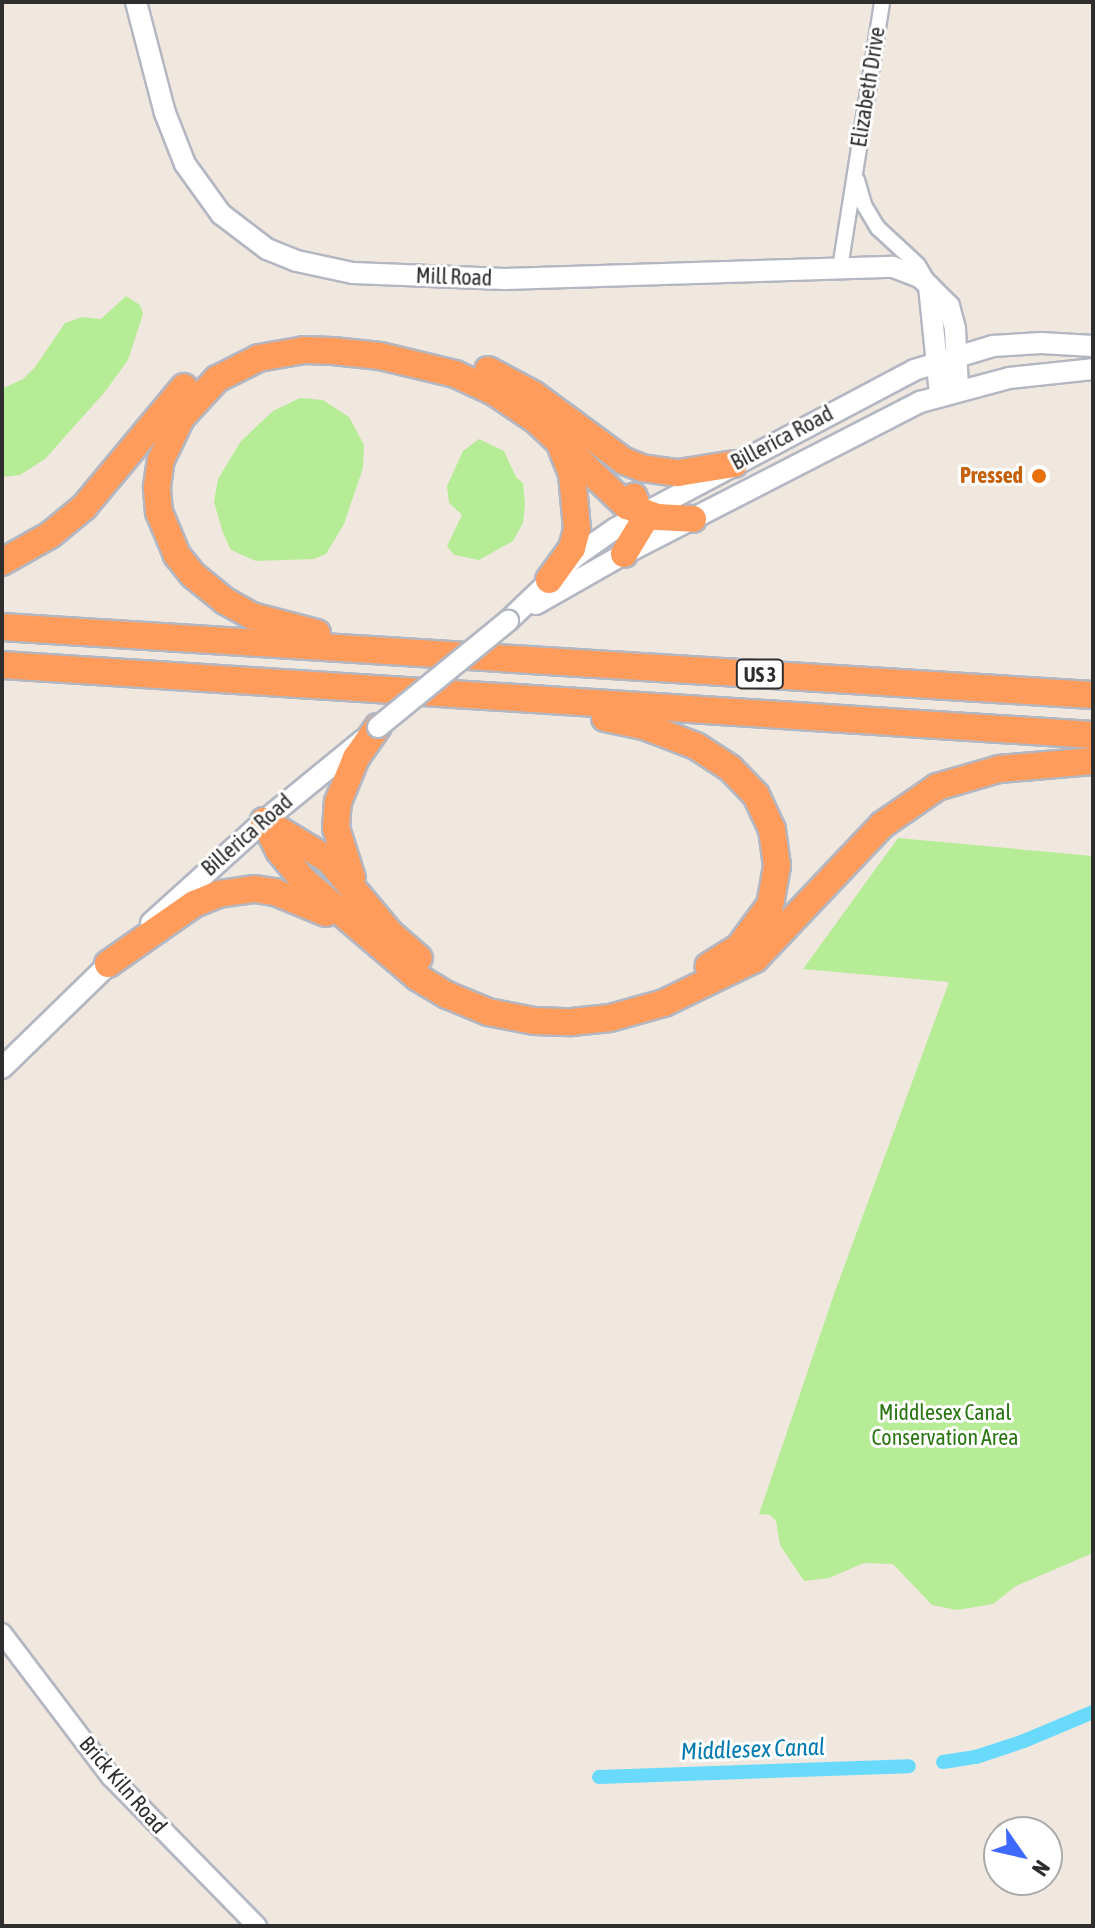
<!DOCTYPE html>
<html>
<head>
<meta charset="utf-8">
<style>
  body { margin:0 }
  #map { position:relative; width:1095px; height:1928px; overflow:hidden; background:#f0e8df; font-family:"Asap Condensed",sans-serif }
  div>[style] { position:absolute }
  [style*='--x'] { left:calc(var(--x)*1px); top:calc(var(--y)*1px); width:calc(var(--w)*1px); rotate:calc(var(--a)*1deg) }
  .green>* { inset:0; background:#b7ec97 }
  .canal>* { height:14px; margin:-7px; padding:0 7px; transform-origin:7px; border-radius:7px; background:#69dafc }
  .roads { filter:drop-shadow(2px 0 #b3b7c2) drop-shadow(-2px 0 #b3b7c2) drop-shadow(0 2px #b3b7c2) drop-shadow(0 -2px #b3b7c2) }
  .minor>* { height:14px; margin:-7px; padding:0 7px; transform-origin:7px; border-radius:7px; background:#fff }
  .tertiary>* { height:18px; margin:-9px; padding:0 9px; transform-origin:9px; border-radius:9px; background:#fff }
  .secondary>* { height:20px; margin:-10px; padding:0 10px; transform-origin:10px; border-radius:10px; background:#fff }
  .motorway>* { height:26px; margin:-13px; padding:0 13px; transform-origin:13px; border-radius:13px; background:#ff9c5c }
  .bridges { filter:drop-shadow(2px 0 #b3b7c2) drop-shadow(-2px 0 #b3b7c2) drop-shadow(0 2px #b3b7c2) drop-shadow(0 -2px #b3b7c2) }
  .secondary-bridge>* { height:20px; margin:-10px; padding:0 10px; transform-origin:10px; border-radius:10px; background:#fff }
  .dots>* { width:22px; height:22px; translate:-50% -50%; box-sizing:border-box; border:4px solid #fff; border-radius:50% }
  span { translate:-50% -50%; white-space:nowrap; text-align:center; line-height:1.15; -webkit-text-stroke:6px #fff; paint-order:stroke }
  .shield-label span { padding:2px 6px; background:#fff; border:2px solid; border-radius:6px; -webkit-text-stroke-width:0 }
  .shield-label { font-size:20px; color:#2e2e2e; font-weight:700 }
  .street-label { font-size:22px; color:#2e2e2e }
  .food-label { font-size:22px; color:#c56008; font-weight:700 }
  .right { translate:-100% -50%; text-align:right }
  .park-label { font-size:22px; color:#2b7613 }
  .water-label { font-size:24px; color:#007ab0; font-style:italic }
  .frame { position:absolute; inset:0; border:4px solid #2e2e2e; pointer-events:none }
  .north { position:absolute; left:983px; top:1816px; width:80px; height:80px; box-sizing:border-box; background:#fff; border:2px solid #ababab; border-radius:50%; rotate:124deg; font-size:22px; font-weight:700; line-height:32px; text-align:center; color:#2e2e2e }
  .north::after { content:''; display:block; margin:auto; width:28px; height:36px; background:#3e69ff; clip-path:polygon(50% 0,100% 100%,50% 72%,0 100%) }
</style>
</head>
<body>
<div id="map">
  <div class="green">
    <i style="clip-path:polygon(126px 296px,140px 305px,143px 314px,128px 360px,104px 393px,45px 459px,20px 475px,2px 477px,2px 389px,23px 379px,35px 367px,65px 323px,82px 317px,101px 319px)"></i>
    <i style="clip-path:polygon(300px 398px,323px 400px,349px 417px,364px 445px,363px 468px,344px 524px,326px 554px,314px 559px,256px 561px,231px 550px,223px 533px,214px 502px,218px 479px,241px 441px,273px 411px)"></i>
    <i style="clip-path:polygon(479px 439px,504px 451px,516px 477px,523px 483px,525px 504px,523px 523px,513px 541px,479px 560px,454px 555px,447px 546px,462px 515px,449px 503px,447px 486px,463px 451px)"></i>
    <i style="clip-path:polygon(898px 838px,1093px 856px,1093px 1553px,1016px 1586px,993px 1604px,957px 1610px,932px 1605px,893px 1564px,864px 1563px,829px 1578px,804px 1581px,780px 1545px,776px 1521px,770px 1515px,759px 1514px,834px 1294px,949px 982px,803px 969px)"></i>
  </div>
  <div class="canal">
    <i style="--x:943;--y:1762;--w:33;--a:-9"></i>
    <i style="--x:976;--y:1757;--w:51;--a:-18.4"></i>
    <i style="--x:1024;--y:1741;--w:75;--a:-22.8"></i>
    <i style="--x:599;--y:1777;--w:310;--a:-2"></i>
  </div>
  <div class="roads">
    <div class="minor">
      <i style="--x:857;--y:180;--w:26;--a:74"></i>
      <i style="--x:864;--y:205;--w:27;--a:59"></i>
      <i style="--x:878;--y:228;--w:54;--a:42.8"></i>
      <i style="--x:918;--y:265;--w:20;--a:60"></i>
      <i style="--x:840;--y:268;--w:269;--a:-81"></i>
    </div>
    <div class="tertiary">
      <i style="--x:2;--y:1633;--w:181;--a:52.9"></i>
      <i style="--x:111;--y:1777;--w:209;--a:45.6"></i>
    </div>
    <div class="secondary">
      <i style="--x:136;--y:2;--w:115;--a:75.4"></i>
      <i style="--x:165;--y:113;--w:55;--a:68.6"></i>
      <i style="--x:185;--y:164;--w:62;--a:54.2"></i>
      <i style="--x:221;--y:214;--w:58;--a:37.3"></i>
      <i style="--x:267;--y:249;--w:32;--a:22"></i>
      <i style="--x:297;--y:261;--w:57;--a:12.1"></i>
      <i style="--x:353;--y:273;--w:152;--a:2.3"></i>
      <i style="--x:505;--y:279;--w:388;--a:-1.8"></i>
      <i style="--x:893;--y:267;--w:30;--a:21"></i>
      <i style="--x:921;--y:278;--w:40;--a:45"></i>
      <i style="--x:949;--y:306;--w:24;--a:75"></i>
      <i style="--x:955;--y:329;--w:60;--a:87.1"></i>
      <i style="--x:929;--y:286;--w:110;--a:84.2"></i>
      <i style="--x:536;--y:604;--w:101;--a:-29.6"></i>
      <i style="--x:624;--y:554;--w:333;--a:-27.2"></i>
      <i style="--x:920;--y:402;--w:92;--a:-15.1"></i>
      <i style="--x:1009;--y:378;--w:84;--a:-6.1"></i>
      <i style="--x:508;--y:621;--w:94;--a:-43.7"></i>
      <i style="--x:576;--y:556;--w:49;--a:-35"></i>
      <i style="--x:616;--y:528;--w:337;--a:-27.9"></i>
      <i style="--x:914;--y:370;--w:83;--a:-16.9"></i>
      <i style="--x:993;--y:346;--w:48;--a:-3.6"></i>
      <i style="--x:1041;--y:343;--w:52;--a:3.3"></i>
      <i style="--x:151;--y:923;--w:152;--a:-42.1"></i>
      <i style="--x:264;--y:821;--w:128;--a:-39.3"></i>
      <i style="--x:2;--y:1068;--w:161;--a:-44.2"></i>
    </div>
    <div class="motorway">
      <i style="--x:488;--y:370;--w:51;--a:28.1"></i>
      <i style="--x:533;--y:394;--w:113;--a:36.4"></i>
      <i style="--x:624;--y:461;--w:19;--a:21"></i>
      <i style="--x:642;--y:468;--w:36;--a:8"></i>
      <i style="--x:678;--y:473;--w:57;--a:-9.1"></i>
      <i style="--x:624;--y:554;--w:37;--a:-59"></i>
      <i style="--x:643;--y:522;--w:27;--a:-110"></i>
      <i style="--x:2;--y:562;--w:55;--a:-29.4"></i>
      <i style="--x:50;--y:535;--w:44;--a:-39.5"></i>
      <i style="--x:84;--y:507;--w:156;--a:-50.2"></i>
      <i style="--x:549;--y:580;--w:39;--a:-54"></i>
      <i style="--x:572;--y:548;--w:20;--a:-75"></i>
      <i style="--x:577;--y:529;--w:55;--a:-95.2"></i>
      <i style="--x:572;--y:474;--w:27;--a:-112"></i>
      <i style="--x:2;--y:627;--w:1093;--a:3.57"></i>
      <i style="--x:317;--y:633;--w:67;--a:-165.3"></i>
      <i style="--x:252;--y:616;--w:31;--a:-151"></i>
      <i style="--x:225;--y:601;--w:41;--a:-140.9"></i>
      <i style="--x:193;--y:575;--w:26;--a:-129"></i>
      <i style="--x:177;--y:555;--w:47;--a:-112.7"></i>
      <i style="--x:159;--y:512;--w:25;--a:-95"></i>
      <i style="--x:157;--y:487;--w:27;--a:-82"></i>
      <i style="--x:161;--y:460;--w:47;--a:-64.5"></i>
      <i style="--x:181;--y:418;--w:53;--a:-47.3"></i>
      <i style="--x:217;--y:379;--w:47;--a:-26.6"></i>
      <i style="--x:259;--y:358;--w:46;--a:-10.1"></i>
      <i style="--x:304;--y:350;--w:29;--a:2"></i>
      <i style="--x:333;--y:351;--w:47;--a:6.1"></i>
      <i style="--x:380;--y:356;--w:77;--a:13.5"></i>
      <i style="--x:455;--y:374;--w:43;--a:24.8"></i>
      <i style="--x:494;--y:392;--w:52;--a:34"></i>
      <i style="--x:537;--y:421;--w:124;--a:43.4"></i>
      <i style="--x:627;--y:506;--w:32;--a:20"></i>
      <i style="--x:657;--y:517;--w:36;--a:3"></i>
      <i style="--x:2;--y:665;--w:1093;--a:3.67"></i>
      <i style="--x:605;--y:718;--w:40;--a:12"></i>
      <i style="--x:644;--y:726;--w:56;--a:21"></i>
      <i style="--x:696;--y:746;--w:40;--a:32.9"></i>
      <i style="--x:730;--y:768;--w:37;--a:46"></i>
      <i style="--x:756;--y:795;--w:38;--a:65"></i>
      <i style="--x:772;--y:830;--w:36;--a:82"></i>
      <i style="--x:777;--y:866;--w:40;--a:100"></i>
      <i style="--x:770;--y:905;--w:52;--a:126.4"></i>
      <i style="--x:739;--y:947;--w:36;--a:148"></i>
      <i style="--x:264;--y:821;--w:34;--a:63"></i>
      <i style="--x:279;--y:851;--w:38;--a:50"></i>
      <i style="--x:303;--y:880;--w:150;--a:40.4"></i>
      <i style="--x:417;--y:977;--w:35;--a:31"></i>
      <i style="--x:447;--y:995;--w:44;--a:22.5"></i>
      <i style="--x:488;--y:1012;--w:47;--a:11.1"></i>
      <i style="--x:534;--y:1021;--w:38;--a:2"></i>
      <i style="--x:572;--y:1022;--w:38;--a:-6"></i>
      <i style="--x:610;--y:1018;--w:56;--a:-15.5"></i>
      <i style="--x:664;--y:1003;--w:101;--a:-25.8"></i>
      <i style="--x:755;--y:959;--w:185;--a:-46.5"></i>
      <i style="--x:882;--y:825;--w:67;--a:-34.6"></i>
      <i style="--x:937;--y:787;--w:65;--a:-16.2"></i>
      <i style="--x:999;--y:769;--w:94;--a:-4.9"></i>
      <i style="--x:264;--y:821;--w:76;--a:31"></i>
      <i style="--x:329;--y:860;--w:95;--a:50.1"></i>
      <i style="--x:390;--y:933;--w:38;--a:41"></i>
      <i style="--x:352;--y:878;--w:52;--a:-107.7"></i>
      <i style="--x:336;--y:828;--w:26;--a:-86"></i>
      <i style="--x:338;--y:802;--w:48;--a:-67.8"></i>
      <i style="--x:356;--y:758;--w:38;--a:-55"></i>
      <i style="--x:108;--y:964;--w:105;--a:-34.9"></i>
      <i style="--x:194;--y:904;--w:27;--a:-22"></i>
      <i style="--x:219;--y:894;--w:36;--a:-8"></i>
      <i style="--x:255;--y:889;--w:20;--a:9"></i>
      <i style="--x:275;--y:892;--w:55;--a:22.4"></i>
    </div>
  </div>
  <div class="bridges">
    <div class="secondary-bridge">
      <i style="--x:378;--y:727;--w:168;--a:-39.2"></i>
    </div>
  </div>
  <div class="dots">
    <i style="left:1039px;top:476px;background:#e8710a"></i>
  </div>
  <div class="shield-label">
    <span style="left:760px;top:674px">US 3</span>
  </div>
  <div class="street-label">
    <span style="left:868px;top:87px;rotate:-81deg">Elizabeth Drive</span>
    <span style="left:454px;top:277px;rotate:2deg">Mill Road</span>
    <span style="left:782px;top:438px;rotate:-28deg">Billerica Road</span>
    <span style="left:247px;top:835px;rotate:-41deg">Billerica Road</span>
    <span style="left:123px;top:1785px;rotate:49deg">Brick Kiln Road</span>
  </div>
  <div class="food-label">
    <span class="right" style="left:1023px;top:476px">Pressed</span>
  </div>
  <div class="park-label">
    <span style="left:945px;top:1425px">Middlesex Canal<br>Conservation Area</span>
  </div>
  <div class="water-label">
    <span style="left:753px;top:1749px;rotate:-2deg">Middlesex Canal</span>
  </div>
  <div class="frame"></div>
  <div class="north">N</div>
</div>
</body>
</html>
